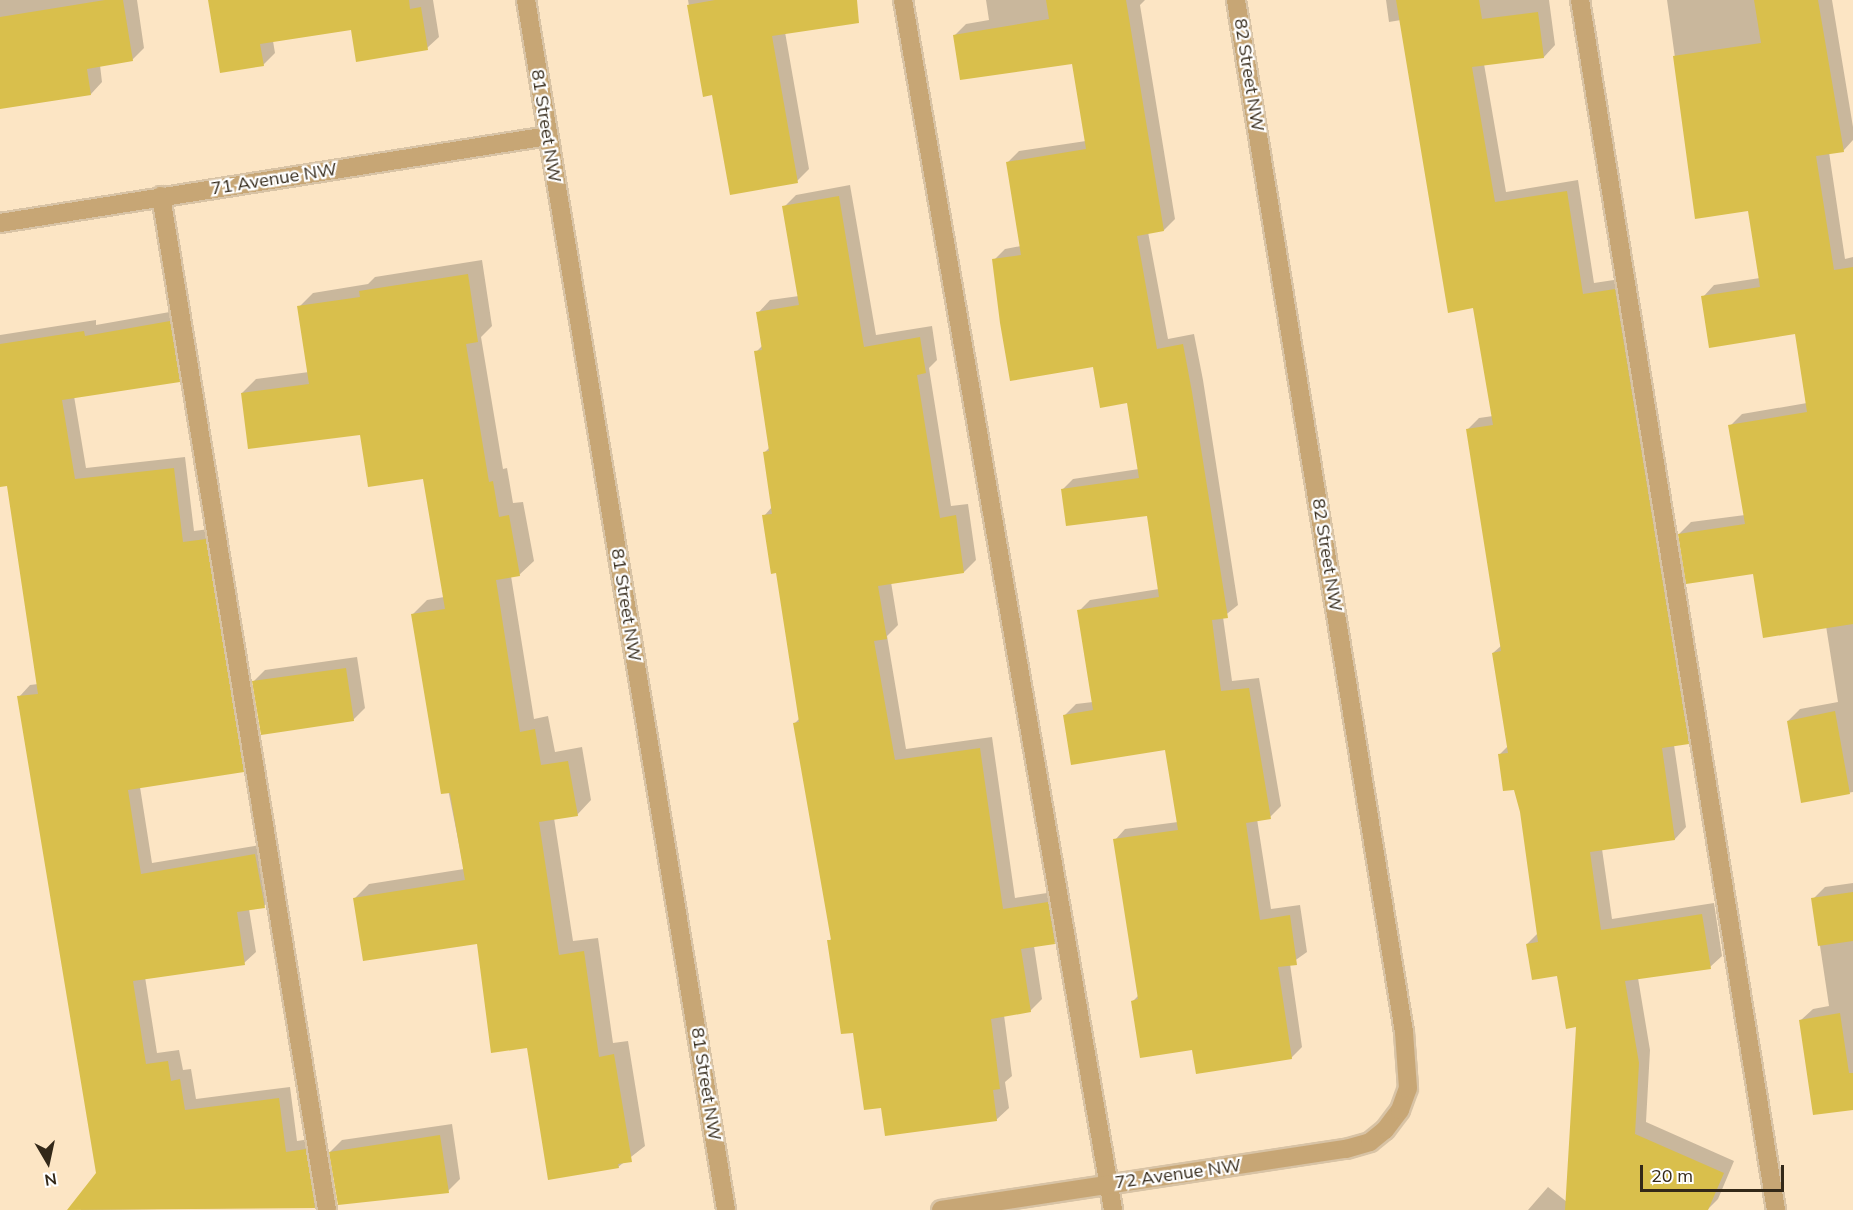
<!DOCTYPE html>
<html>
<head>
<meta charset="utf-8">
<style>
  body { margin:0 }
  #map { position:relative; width:1853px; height:1210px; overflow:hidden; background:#fce5c4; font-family:Mulish,sans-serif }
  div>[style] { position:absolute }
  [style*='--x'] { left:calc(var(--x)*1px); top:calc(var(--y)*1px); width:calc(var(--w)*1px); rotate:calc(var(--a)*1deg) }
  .shadow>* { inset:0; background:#0003 }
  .building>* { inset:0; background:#d9bf4c }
  .roads { filter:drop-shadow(2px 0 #d8c3a5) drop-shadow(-2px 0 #d8c3a5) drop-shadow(0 2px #d8c3a5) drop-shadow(0 -2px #d8c3a5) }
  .lane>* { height:18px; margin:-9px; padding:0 9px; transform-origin:9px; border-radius:9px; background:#c7a675 }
  .street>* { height:18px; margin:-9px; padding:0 9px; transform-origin:9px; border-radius:9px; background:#c7a675 }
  span { translate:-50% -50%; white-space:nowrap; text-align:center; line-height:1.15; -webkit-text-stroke:4.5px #fff; paint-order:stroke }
  .street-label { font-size:18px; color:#332818 }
  .north { position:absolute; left:18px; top:1132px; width:60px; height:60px; -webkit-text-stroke:4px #fff; paint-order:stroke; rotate:171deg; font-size:16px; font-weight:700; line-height:24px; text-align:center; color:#332818 }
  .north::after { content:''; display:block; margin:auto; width:21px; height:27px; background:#332818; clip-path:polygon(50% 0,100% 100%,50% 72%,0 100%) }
  .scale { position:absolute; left:1640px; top:1165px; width:144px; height:27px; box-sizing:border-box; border:3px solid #332818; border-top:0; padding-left:8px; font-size:18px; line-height:21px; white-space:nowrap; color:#332818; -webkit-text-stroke:4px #fff; paint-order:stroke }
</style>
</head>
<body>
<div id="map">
  <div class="shadow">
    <i style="clip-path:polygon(0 0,137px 0,144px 48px,132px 60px,100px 65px,102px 82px,91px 94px,0 107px)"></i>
    <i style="clip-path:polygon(210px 0,433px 0,439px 37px,427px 48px,352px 28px,273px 41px,275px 53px,263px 65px)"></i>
    <i style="clip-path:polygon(688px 0,856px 0,785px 32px,809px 169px,797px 181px,713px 93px,704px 95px)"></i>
    <i style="clip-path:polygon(986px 0,1145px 0,1140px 5px,1175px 219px,1164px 230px,1148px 232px,1168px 339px,1194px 334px,1203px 380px,1238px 605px,1223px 617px,1232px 681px,1259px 678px,1281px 806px,1270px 817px,1257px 819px,1271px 909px,1300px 905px,1307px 952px,1290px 964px,1302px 1047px,1291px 1058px,1193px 1048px,1133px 1001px,1139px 995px,1115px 840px,1125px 829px,1178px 822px,1167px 749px,1065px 715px,1076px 704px,1093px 702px,1079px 611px,1090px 600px,1159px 589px,1148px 514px,1062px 490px,1073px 479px,1139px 469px,1128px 401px,994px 260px,1005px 249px,1021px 246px,1008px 162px,1019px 151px,1086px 141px,1073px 62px,955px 35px,966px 24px,989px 20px)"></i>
    <i style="clip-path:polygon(1386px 0,1549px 0,1555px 45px,1544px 57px,1484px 64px,1506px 192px,1578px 180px,1594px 283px,1627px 278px,1700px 731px,1688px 743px,1674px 745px,1686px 827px,1675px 839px,1602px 849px,1612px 919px,1714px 903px,1722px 956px,1710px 967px,1638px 978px,1650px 1050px,1646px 1122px,1734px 1161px,1718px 1199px,1707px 1210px,1528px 1210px,1548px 1187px,1567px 1202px,1577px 1025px,1558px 974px,1527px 944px,1538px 933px,1521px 812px,1515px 788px,1499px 755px,1508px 746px,1493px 653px,1502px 645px,1467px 430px,1479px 418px,1493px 416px,1474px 307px,1401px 20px,1389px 22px)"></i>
    <i style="clip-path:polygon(1667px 0,1832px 0,1853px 127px,1853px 140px,1843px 151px,1829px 152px,1845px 259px,1853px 257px,1853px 792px,1803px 801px,1788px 721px,1800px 709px,1838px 702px,1826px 626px,1754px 572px,1679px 534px,1691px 522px,1745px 515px,1730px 426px,1742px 414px,1807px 403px,1796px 332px,1703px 297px,1714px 285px,1760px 278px,1749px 209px,1697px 217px)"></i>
    <i style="clip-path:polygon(850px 185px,876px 335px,932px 326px,937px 360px,929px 368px,951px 506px,968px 504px,976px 560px,964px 572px,891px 582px,898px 625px,887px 636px,906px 749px,992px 737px,1015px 898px,1060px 891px,1067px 930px,1055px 942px,1034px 946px,1042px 999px,1030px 1011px,1004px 1015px,1012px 1076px,1005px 1082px,1009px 1108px,996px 1120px,883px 1106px,854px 1031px,829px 941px,832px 938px,795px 723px,800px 718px,777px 571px,764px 516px,772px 507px,765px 452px,770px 447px,756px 352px,763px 345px,758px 313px,770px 300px,799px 296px,784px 207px,796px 195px)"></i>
    <i style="clip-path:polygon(482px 260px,492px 326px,481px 337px,503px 469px,507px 468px,513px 503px,523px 502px,534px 561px,519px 575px,511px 576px,534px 719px,548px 716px,555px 752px,582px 747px,591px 800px,577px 815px,554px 818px,573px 941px,598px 938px,613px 1043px,628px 1041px,645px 1146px,618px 1167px,528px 1046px,478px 942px,355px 898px,369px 884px,464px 869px,413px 614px,427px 600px,444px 597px,424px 477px,361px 433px,242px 393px,256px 379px,309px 372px,299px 307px,313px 293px,368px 284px,375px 277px)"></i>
    <i style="clip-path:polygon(181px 310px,191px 369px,179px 381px,74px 396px,86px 468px,185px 457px,194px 531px,217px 528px,255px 759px,243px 771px,140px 787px,152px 863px,266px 844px,276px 895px,264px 906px,249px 909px,256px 952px,244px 963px,145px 977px,157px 1053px,179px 1050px,183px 1070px,191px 1069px,196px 1099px,290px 1087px,297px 1141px,317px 1138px,326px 1195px,315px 1207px,81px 1210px,80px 1197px,97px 1174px,19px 697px,30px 685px,38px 684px,9px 484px,0 485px,0 335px,96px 320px,96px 325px)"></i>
    <i style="clip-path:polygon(357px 657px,365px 708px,353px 720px,253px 682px,265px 670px)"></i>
    <i style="clip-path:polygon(1853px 883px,1853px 1108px,1801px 1020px,1813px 1009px,1829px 1006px,1813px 899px,1825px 887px)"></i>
    <i style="clip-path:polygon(452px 1124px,460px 1179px,448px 1191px,330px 1152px,342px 1140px)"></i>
  </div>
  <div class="building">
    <i style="clip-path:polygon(105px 0,123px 0,133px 61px,87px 69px,91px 95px,0 109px,0 17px)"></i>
    <i style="clip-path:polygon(208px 0,409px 0,410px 9px,421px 7px,428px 50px,356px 62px,351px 30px,260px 44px,264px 66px,220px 73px)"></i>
    <i style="clip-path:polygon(715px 0,857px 0,859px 23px,772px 36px,798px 183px,730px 195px,712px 95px,703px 97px,687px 5px)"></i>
    <i style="clip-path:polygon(1046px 0,1126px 0,1164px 231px,1137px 236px,1157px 349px,1183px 344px,1192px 392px,1228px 618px,1212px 620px,1221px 691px,1249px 688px,1271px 819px,1246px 823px,1260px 920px,1290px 915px,1297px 965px,1278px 967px,1292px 1059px,1196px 1074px,1192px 1050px,1140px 1058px,1131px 1001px,1138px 999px,1113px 839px,1178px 830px,1165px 750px,1071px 765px,1063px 715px,1093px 710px,1077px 610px,1159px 597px,1147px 516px,1066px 526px,1061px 489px,1139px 478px,1127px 403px,1100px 408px,1093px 367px,1010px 381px,1000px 323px,992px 259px,1021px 255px,1006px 162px,1086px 149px,1072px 64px,960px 80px,953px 35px,1049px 19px)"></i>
    <i style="clip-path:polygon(1396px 0,1479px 0,1482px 19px,1538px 12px,1544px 58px,1472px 67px,1495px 202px,1567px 191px,1583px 294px,1615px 289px,1689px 744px,1662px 748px,1675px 840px,1590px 852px,1601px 930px,1702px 914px,1711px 969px,1625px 981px,1639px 1063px,1635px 1134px,1724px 1173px,1708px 1210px,1565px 1210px,1576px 1027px,1566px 1029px,1557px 976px,1532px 980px,1526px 944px,1538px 942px,1520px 812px,1514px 790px,1503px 791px,1498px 754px,1508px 753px,1492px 653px,1501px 651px,1466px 429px,1493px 425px,1473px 308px,1448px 313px)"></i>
    <i style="clip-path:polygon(1754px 0,1818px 0,1844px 152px,1816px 156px,1834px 270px,1853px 267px,1853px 624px,1763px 638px,1753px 574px,1686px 584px,1678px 534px,1745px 524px,1728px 425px,1807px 412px,1795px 334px,1709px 348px,1701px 296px,1760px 287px,1748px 211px,1695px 219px,1673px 56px,1761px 43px)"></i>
    <i style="clip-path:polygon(839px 196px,864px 347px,920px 337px,926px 373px,917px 375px,940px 518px,956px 515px,964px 573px,878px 586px,887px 639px,874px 641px,895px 760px,980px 748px,1003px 909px,1048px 902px,1055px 944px,1021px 949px,1031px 1012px,991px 1019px,1000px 1089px,993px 1090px,997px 1121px,885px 1136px,881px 1108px,864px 1110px,853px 1033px,841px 1034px,827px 940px,831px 940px,793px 723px,799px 722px,776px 573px,771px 574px,762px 515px,772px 514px,763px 452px,769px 451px,754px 351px,762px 350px,756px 312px,799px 305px,782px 206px)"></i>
    <i style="clip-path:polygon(468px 274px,478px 342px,466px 344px,489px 482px,493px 481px,499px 517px,509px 515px,520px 576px,496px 580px,520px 732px,535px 729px,541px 765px,568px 761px,578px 816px,539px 822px,559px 955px,584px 951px,599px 1057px,614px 1054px,632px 1162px,618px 1164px,619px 1168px,548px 1180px,527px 1048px,491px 1053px,477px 944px,363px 961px,353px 898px,465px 880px,450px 793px,441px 794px,411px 614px,445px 609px,423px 479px,368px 487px,360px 435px,248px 449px,241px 393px,309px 384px,297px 306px,360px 297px,359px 291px)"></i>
    <i style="clip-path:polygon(170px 321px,180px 382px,62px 400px,75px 479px,174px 468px,183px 542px,206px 539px,244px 772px,128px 790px,141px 874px,255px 854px,265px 908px,237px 912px,245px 965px,133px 981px,146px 1064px,168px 1061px,171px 1081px,180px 1079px,185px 1110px,279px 1098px,286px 1152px,306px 1149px,315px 1208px,67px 1210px,96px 1173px,17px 696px,38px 694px,7px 486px,0 487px,0 344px,84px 331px,85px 336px)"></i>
    <i style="clip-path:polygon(346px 668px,354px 721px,261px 735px,252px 681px)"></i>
    <i style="clip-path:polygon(1835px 711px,1850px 794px,1801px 803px,1787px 721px)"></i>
    <i style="clip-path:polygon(1853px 892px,1853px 941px,1818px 946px,1811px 898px)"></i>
    <i style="clip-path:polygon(1840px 1013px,1849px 1073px,1853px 1073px,1853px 1110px,1813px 1115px,1799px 1020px)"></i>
    <i style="clip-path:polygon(440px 1135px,449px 1193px,338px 1205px,329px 1152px)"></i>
  </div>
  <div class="roads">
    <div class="lane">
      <i style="--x:903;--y:0;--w:1228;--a:80.15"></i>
      <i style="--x:1580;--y:0;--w:1226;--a:80.8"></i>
      <i style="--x:161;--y:196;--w:1027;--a:80.7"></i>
    </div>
    <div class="street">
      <i style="--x:526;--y:0;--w:1226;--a:80.61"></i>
      <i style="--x:0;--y:223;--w:555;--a:-9.02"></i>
      <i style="--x:941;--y:1210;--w:410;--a:-8.6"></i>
      <i style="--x:1346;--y:1149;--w:25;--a:-16"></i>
      <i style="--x:1370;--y:1142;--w:19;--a:-39"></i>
      <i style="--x:1385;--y:1130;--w:25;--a:-53"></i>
      <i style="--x:1400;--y:1110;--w:23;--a:-70"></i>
      <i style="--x:1408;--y:1088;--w:56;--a:-94.1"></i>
      <i style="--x:1404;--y:1032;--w:1046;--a:-99.25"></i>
    </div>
  </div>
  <div class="street-label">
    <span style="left:1249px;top:75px;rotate:81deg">82 Street NW</span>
    <span style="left:546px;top:126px;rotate:81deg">81 Street NW</span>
    <span style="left:274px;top:179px;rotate:-9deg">71 Avenue NW</span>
    <span style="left:1327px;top:555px;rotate:81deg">82 Street NW</span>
    <span style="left:626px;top:605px;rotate:81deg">81 Street NW</span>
    <span style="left:706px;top:1084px;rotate:81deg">81 Street NW</span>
    <span style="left:1178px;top:1174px;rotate:-8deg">72 Avenue NW</span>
  </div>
  <div class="north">N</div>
  <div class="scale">20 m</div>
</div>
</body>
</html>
